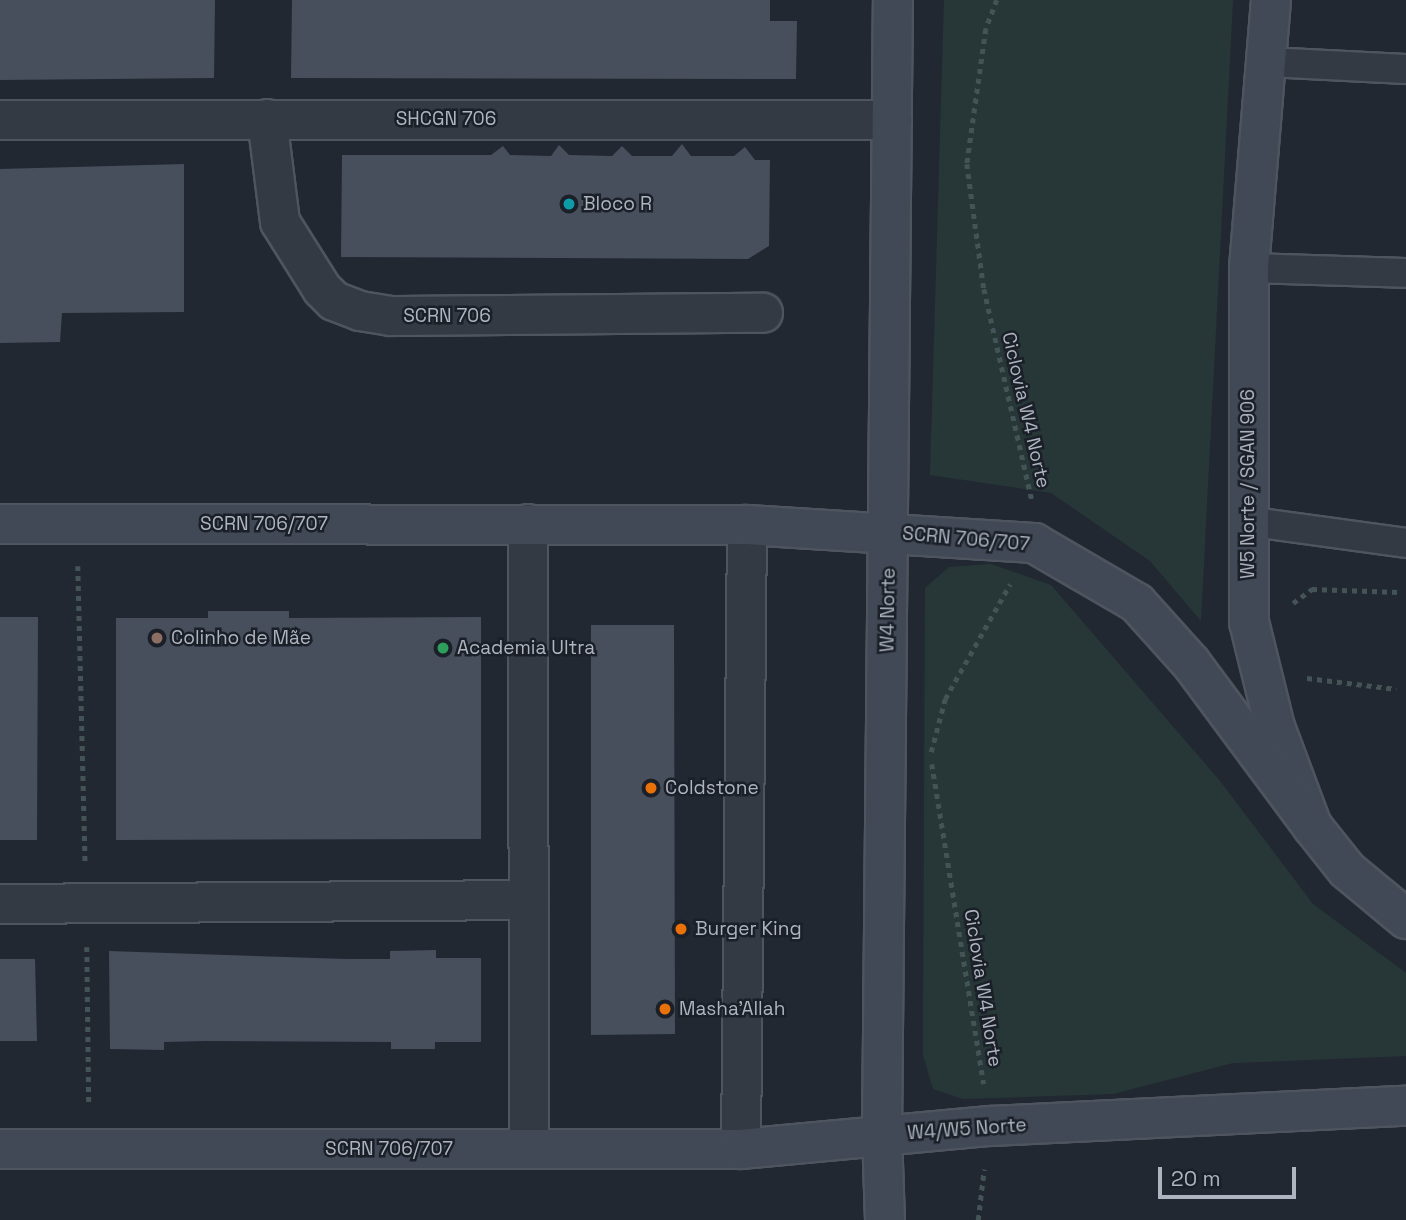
<!DOCTYPE html>
<html>
<head>
<meta charset="utf-8">
<style>
  body { margin:0 }
  #map { position:relative; width:1406px; height:1220px; overflow:hidden; background:#212832; font-family:"Space Grotesk",sans-serif }
  div>[style] { position:absolute }
  [style*='--x'] { left:calc(var(--x)*1px); top:calc(var(--y)*1px); width:calc(var(--w)*1px); rotate:calc(var(--a)*1deg) }
  .green>* { inset:0; background:#273737 }
  .building>* { inset:0; background:#474f5c }
  .path>* { height:4.5px; margin-top:-2.25px; transform-origin:0; background:repeating-linear-gradient(90deg,#445355 0 5px,transparent 0 10px) }
  .roads { filter:drop-shadow(2px 0 #4e555e) drop-shadow(-2px 0 #4e555e) drop-shadow(0 2px #4e555e) drop-shadow(0 -2px #4e555e) }
  .lane>* { height:28px; margin:-14px; padding:0 14px; transform-origin:14px; border-radius:14px; background:#343a43 }
  .street>* { height:38px; margin:-19px; padding:0 19px; transform-origin:19px; border-radius:19px; background:#343a43 }
  .secondary>* { height:38px; margin:-19px; padding:0 19px; transform-origin:19px; border-radius:19px; background:#424956 }
  .dots>* { width:19px; height:19px; translate:-50% -50%; box-sizing:border-box; border:4px solid #1a1f28; border-radius:50% }
  span { translate:-50% -50%; white-space:nowrap; text-align:center; line-height:1.15; -webkit-text-stroke:5px #1a1f28; paint-order:stroke }
  .street-label { font-size:19px; color:#aeb5c0 }
  .poi-label { font-size:19px; color:#aeb5c0 }
  .left { translate:0 -50%; text-align:left }
  .scale { position:absolute; left:1158px; top:1167px; width:138px; height:32px; box-sizing:border-box; border:4px solid #aeb5c0; border-top:0; padding-left:9px; font-size:21px; line-height:24px; white-space:nowrap; color:#aeb5c0; -webkit-text-stroke:5px #1a1f28; paint-order:stroke }
</style>
</head>
<body>
<div id="map">
  <div class="green">
    <i style="clip-path:polygon(944px 0,1233px 0,1201px 621px,1150px 561px,1051px 493px,930px 475px)"></i>
    <i style="clip-path:polygon(991px 564px,1051px 585px,1220px 781px,1313px 904px,1406px 973px,1406px 1056px,1233px 1063px,1113px 1094px,963px 1099px,933px 1089px,923px 1055px,925px 588px,949px 567px)"></i>
  </div>
  <div class="building">
    <i style="clip-path:polygon(0 0,215px 0,214px 78px,0 80px)"></i>
    <i style="clip-path:polygon(292px 0,770px 0,770px 21px,797px 21px,796px 79px,291px 78px)"></i>
    <i style="clip-path:polygon(682px 144px,691px 156px,734px 156px,745px 147px,755px 160px,770px 160px,769px 246px,748px 259px,341px 257px,342px 155px,491px 155px,503px 146px,510px 155px,551px 156px,559px 145px,569px 155px,612px 156px,622px 146px,632px 156px,672px 156px)"></i>
    <i style="clip-path:polygon(184px 164px,184px 312px,62px 313px,60px 342px,0 343px,0 169px)"></i>
    <i style="clip-path:polygon(208px 611px,289px 611px,289px 618px,481px 617px,481px 839px,116px 840px,116px 618px,208px 618px)"></i>
    <i style="clip-path:polygon(0 617px,38px 617px,37px 840px,0 840px)"></i>
    <i style="clip-path:polygon(591px 625px,674px 625px,675px 1034px,591px 1035px)"></i>
    <i style="clip-path:polygon(436px 950px,436px 958px,481px 958px,481px 1042px,435px 1042px,435px 1049px,391px 1049px,391px 1042px,207px 1041px,164px 1042px,164px 1050px,110px 1049px,109px 951px,346px 959px,390px 959px,390px 951px)"></i>
    <i style="clip-path:polygon(0 959px,35px 959px,37px 1041px,0 1041px)"></i>
  </div>
  <div class="path">
    <i style="--x:997;--y:0;--w:31;--a:111"></i>
    <i style="--x:986;--y:29;--w:136;--a:98"></i>
    <i style="--x:967;--y:164;--w:126;--a:82.3"></i>
    <i style="--x:984;--y:289;--w:217;--a:77.2"></i>
    <i style="--x:78;--y:566;--w:295;--a:88.6"></i>
    <i style="--x:1293;--y:603;--w:24;--a:-36"></i>
    <i style="--x:1312;--y:589;--w:87;--a:2"></i>
    <i style="--x:1307;--y:678;--w:90;--a:7"></i>
    <i style="--x:931;--y:752;--w:55;--a:-75.2"></i>
    <i style="--x:945;--y:699;--w:132;--a:-60.5"></i>
    <i style="--x:932;--y:764;--w:324;--a:80.8"></i>
    <i style="--x:87;--y:947;--w:159;--a:89.3"></i>
    <i style="--x:978;--y:1220;--w:51;--a:-83.3"></i>
  </div>
  <div class="roads">
    <div class="lane">
      <i style="--x:1267;--y:62;--w:139;--a:2.9"></i>
      <i style="--x:1249;--y:268;--w:157;--a:1.8"></i>
      <i style="--x:1246;--y:521;--w:162;--a:7.8"></i>
    </div>
    <div class="street">
      <i style="--x:267;--y:119;--w:104;--a:82.8"></i>
      <i style="--x:280;--y:222;--w:79;--a:57.9"></i>
      <i style="--x:322;--y:289;--w:17;--a:45"></i>
      <i style="--x:334;--y:301;--w:28;--a:21"></i>
      <i style="--x:360;--y:311;--w:30;--a:9"></i>
      <i style="--x:390;--y:316;--w:373;--a:-0.5"></i>
      <i style="--x:0;--y:120;--w:892;--a:0"></i>
      <i style="--x:528;--y:524;--w:625;--a:89.91"></i>
      <i style="--x:0;--y:904;--w:529;--a:-0.43"></i>
      <i style="--x:741;--y:1149;--w:624;--a:-89.45"></i>
    </div>
    <div class="secondary">
      <i style="--x:1271;--y:0;--w:269;--a:94.7"></i>
      <i style="--x:1249;--y:268;--w:354;--a:90"></i>
      <i style="--x:1249;--y:622;--w:108;--a:76.1"></i>
      <i style="--x:1275;--y:727;--w:106;--a:69.5"></i>
      <i style="--x:1312;--y:826;--w:56;--a:51.5"></i>
      <i style="--x:1347;--y:870;--w:77;--a:39.7"></i>
      <i style="--x:0;--y:524;--w:747;--a:0.08"></i>
      <i style="--x:747;--y:525;--w:288;--a:3.6"></i>
      <i style="--x:1034;--y:543;--w:119;--a:30.2"></i>
      <i style="--x:1137;--y:603;--w:81;--a:48"></i>
      <i style="--x:1191;--y:663;--w:203;--a:53.4"></i>
      <i style="--x:0;--y:1149;--w:741;--a:0"></i>
      <i style="--x:741;--y:1149;--w:250;--a:-5.3"></i>
      <i style="--x:990;--y:1126;--w:416;--a:-2.8"></i>
      <i style="--x:885;--y:1220;--w:84;--a:-92"></i>
      <i style="--x:882;--y:1136;--w:1136;--a:-89.45"></i>
    </div>
  </div>
  <div class="dots">
    <i style="left:569px;top:204px;background:#0f9aa8"></i>
    <i style="left:157px;top:638px;background:#8d6e63"></i>
    <i style="left:443px;top:648px;background:#2e9e5b"></i>
    <i style="left:651px;top:788px;background:#e8710a"></i>
    <i style="left:681px;top:929px;background:#e8710a"></i>
    <i style="left:665px;top:1009px;background:#e8710a"></i>
  </div>
  <div class="street-label">
    <span style="left:446px;top:119px">SHCGN 706</span>
    <span style="left:447px;top:316px">SCRN 706</span>
    <span style="left:1026px;top:410px;rotate:77deg">Ciclovia W4 Norte</span>
    <span style="left:1248px;top:484px;rotate:-90deg">W5 Norte / SGAN 906</span>
    <span style="left:264px;top:524px">SCRN 706/707</span>
    <span style="left:966px;top:539px;rotate:5deg">SCRN 706/707</span>
    <span style="left:888px;top:610px;rotate:-89deg">W4 Norte</span>
    <span style="left:983px;top:988px;rotate:81deg">Ciclovia W4 Norte</span>
    <span style="left:967px;top:1129px;rotate:-4deg">W4/W5 Norte</span>
    <span style="left:389px;top:1149px">SCRN 706/707</span>
  </div>
  <div class="poi-label">
    <span class="left" style="left:583px;top:204px">Bloco R</span>
    <span class="left" style="left:171px;top:638px">Colinho de Mãe</span>
    <span class="left" style="left:457px;top:648px">Academia Ultra</span>
    <span class="left" style="left:665px;top:788px">Coldstone</span>
    <span class="left" style="left:695px;top:929px">Burger King</span>
    <span class="left" style="left:679px;top:1009px">Masha'Allah</span>
  </div>
  <div class="scale">20 m</div>
</div>
</body>
</html>
